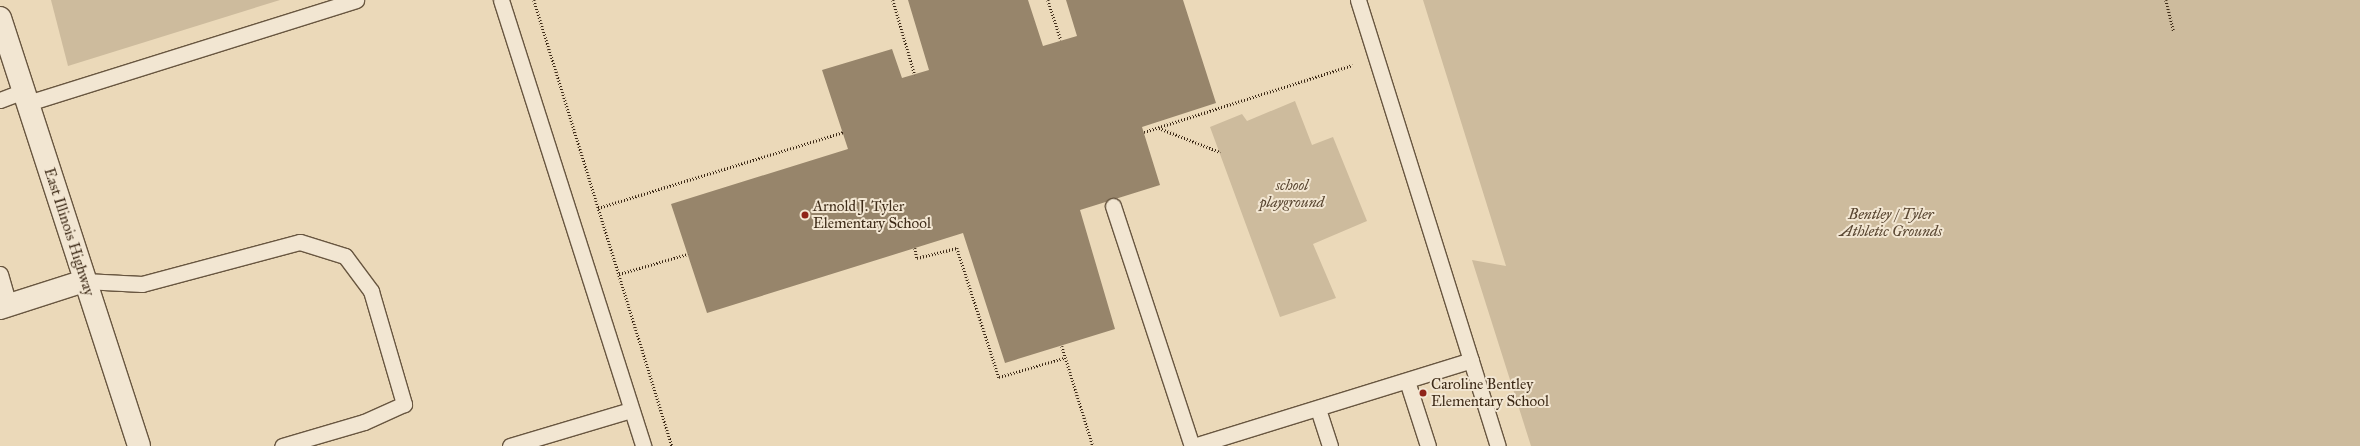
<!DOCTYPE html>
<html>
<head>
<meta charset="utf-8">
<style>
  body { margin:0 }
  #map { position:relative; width:2360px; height:446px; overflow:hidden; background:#ebd9b9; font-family:"IM FELL Great Primer",serif }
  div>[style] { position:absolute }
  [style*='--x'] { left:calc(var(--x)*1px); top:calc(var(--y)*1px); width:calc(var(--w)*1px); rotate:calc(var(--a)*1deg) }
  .green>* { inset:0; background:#cdbb9d }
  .building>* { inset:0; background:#97856b }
  .path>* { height:2.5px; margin-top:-1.25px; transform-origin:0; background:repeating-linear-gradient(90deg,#3d2a17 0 1px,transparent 0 3px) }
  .roads { filter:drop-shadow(1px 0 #685640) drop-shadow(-1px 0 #685640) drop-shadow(0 1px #685640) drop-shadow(0 -1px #685640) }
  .service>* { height:15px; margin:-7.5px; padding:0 7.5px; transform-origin:7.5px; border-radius:7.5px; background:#f2e6d2 }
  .minor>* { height:22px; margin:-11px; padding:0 11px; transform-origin:11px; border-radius:11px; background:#f2e6d2 }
  .dots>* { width:11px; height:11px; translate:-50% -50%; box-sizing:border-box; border:2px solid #f2e6d2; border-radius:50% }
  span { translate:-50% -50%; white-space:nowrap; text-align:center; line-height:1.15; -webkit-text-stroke:4px #f2e6d2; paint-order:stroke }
  .park-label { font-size:15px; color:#5a4732; font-style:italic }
  .poi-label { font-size:15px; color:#3d2a17 }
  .left { translate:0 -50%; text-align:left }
  .street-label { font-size:15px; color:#3d2a17 }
</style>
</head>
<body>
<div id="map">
  <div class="green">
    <i style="clip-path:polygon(51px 0,280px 0,68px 66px)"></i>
    <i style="clip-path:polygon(1423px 0,2360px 0,2360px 446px,1531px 446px,1472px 260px,1506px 266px)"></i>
    <i style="clip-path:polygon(1295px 101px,1312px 145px,1333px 137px,1367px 221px,1313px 244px,1336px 298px,1280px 317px,1210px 127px,1242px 114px,1247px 121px)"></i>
  </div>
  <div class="building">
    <i style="clip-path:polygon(908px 0,1028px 0,1043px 46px,1077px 36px,1066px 0,1183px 0,1216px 103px,1142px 127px,1160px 185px,1080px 210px,1115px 329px,1005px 363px,963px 233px,707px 313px,671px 204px,848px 149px,822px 70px,892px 49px,902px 78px,929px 70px)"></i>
  </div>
  <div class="path">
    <i style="--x:534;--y:0;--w:467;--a:72.8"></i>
    <i style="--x:893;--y:0;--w:78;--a:73.7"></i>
    <i style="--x:1048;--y:0;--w:42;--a:72"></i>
    <i style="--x:2166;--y:0;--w:32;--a:76"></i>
    <i style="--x:1159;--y:128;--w:66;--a:21.5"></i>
    <i style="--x:1144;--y:132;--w:219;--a:-17.8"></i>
    <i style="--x:598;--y:208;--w:257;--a:-17.2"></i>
    <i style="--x:915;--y:248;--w:10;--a:79"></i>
    <i style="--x:917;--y:258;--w:41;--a:-14"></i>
    <i style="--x:957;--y:248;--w:136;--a:72"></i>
    <i style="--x:999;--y:377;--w:68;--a:-16.3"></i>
    <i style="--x:619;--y:274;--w:72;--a:-16.2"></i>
    <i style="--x:1062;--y:346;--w:105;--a:72.8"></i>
  </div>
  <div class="roads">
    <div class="service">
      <i style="--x:501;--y:0;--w:468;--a:72.3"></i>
      <i style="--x:1358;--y:0;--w:467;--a:72.6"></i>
      <i style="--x:0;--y:100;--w:26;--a:-21"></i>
      <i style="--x:28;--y:103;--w:344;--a:-17.4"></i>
      <i style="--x:1113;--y:206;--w:253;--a:71.8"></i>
      <i style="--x:0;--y:274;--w:32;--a:74"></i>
      <i style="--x:84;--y:281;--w:58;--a:3"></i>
      <i style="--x:142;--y:284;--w:163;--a:-14.9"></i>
      <i style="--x:300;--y:242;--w:47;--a:17.3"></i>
      <i style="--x:345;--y:256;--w:44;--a:53.4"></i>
      <i style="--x:371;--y:291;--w:118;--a:73.7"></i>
      <i style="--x:404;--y:404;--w:44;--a:155.8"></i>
      <i style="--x:364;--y:422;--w:85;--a:163.7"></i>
      <i style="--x:1407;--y:381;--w:68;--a:72.1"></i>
      <i style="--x:1318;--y:409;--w:39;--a:72"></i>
      <i style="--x:510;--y:446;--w:126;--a:-16.6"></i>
      <i style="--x:1194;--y:446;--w:290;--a:-17.2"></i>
    </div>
    <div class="minor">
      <i style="--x:0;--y:18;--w:450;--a:72"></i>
      <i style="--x:0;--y:308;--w:88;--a:-17.8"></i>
    </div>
  </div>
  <div class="dots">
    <i style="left:805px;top:215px;background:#8f2418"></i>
    <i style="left:1423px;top:393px;background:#8f2418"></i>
  </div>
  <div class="park-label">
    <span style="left:1292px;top:194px">school<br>playground</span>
    <span style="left:1891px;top:223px">Bentley / Tyler<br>Athletic Grounds</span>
  </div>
  <div class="poi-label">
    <span class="left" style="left:813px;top:215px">Arnold J. Tyler<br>Elementary School</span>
    <span class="left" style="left:1431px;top:393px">Caroline Bentley<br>Elementary School</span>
  </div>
  <div class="street-label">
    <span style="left:69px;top:232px;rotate:72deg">East Illinois Highway</span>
  </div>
</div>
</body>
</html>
